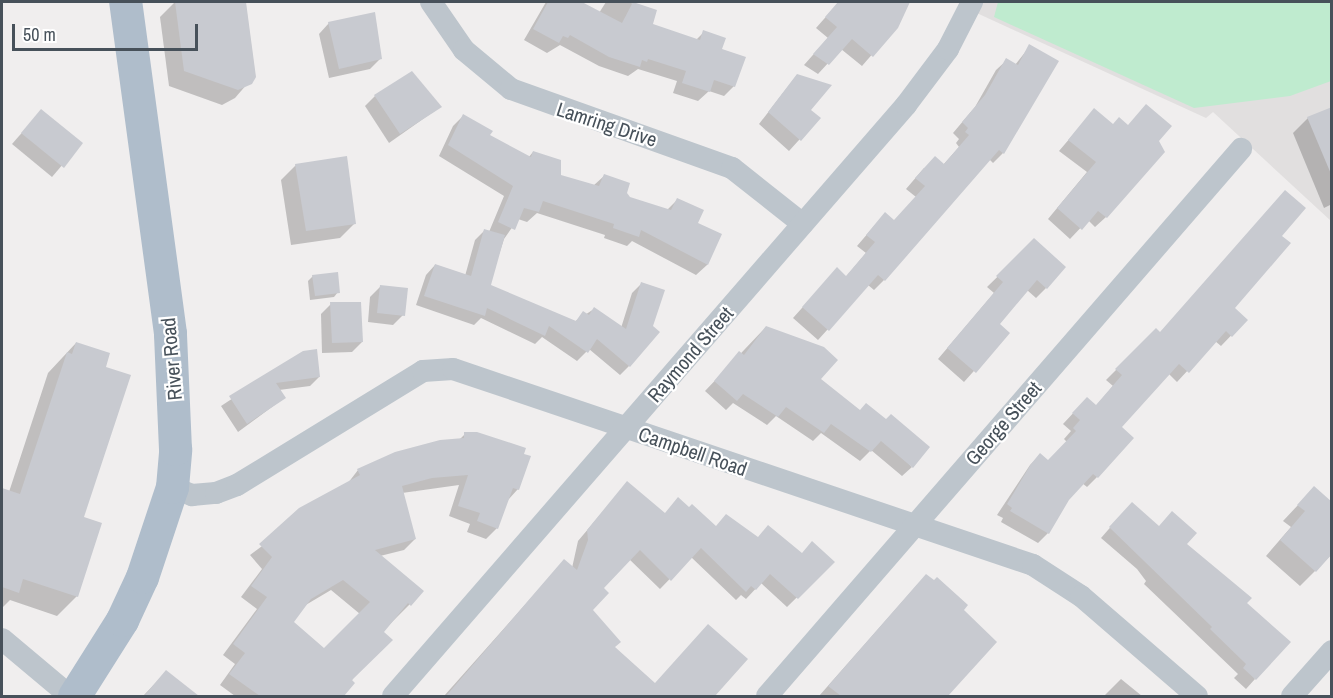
<!DOCTYPE html>
<html>
<head>
<meta charset="utf-8">
<style>
  body { margin:0 }
  #map { position:relative; width:1333px; height:698px; overflow:hidden; background:#f0eeee; font-family:"Archivo Narrow",sans-serif }
  div>[style] { position:absolute }
  [style*='--x'] { left:calc(var(--x)*1px); top:calc(var(--y)*1px); width:calc(var(--w)*1px); rotate:calc(var(--a)*1deg) }
  .education>* { inset:0; background:#e1dfdf }
  .green>* { inset:0; background:#bfebcf }
  .shadow>* { inset:0; background:#0003 }
  .building>* { inset:0; background:#c8cad0 }
  .minor>* { height:22px; margin:-11px; padding:0 11px; transform-origin:11px; border-radius:11px; background:#bdc5cc }
  .primary>* { height:33px; margin:-16.5px; padding:0 16.5px; transform-origin:16.5px; border-radius:16.5px; background:#afbdcb }
  span { translate:-50% -50%; white-space:nowrap; text-align:center; line-height:1.15; -webkit-text-stroke:4.5px #fff; paint-order:stroke }
  .street-label { font-size:20px; color:#47515a }
  .frame { position:absolute; inset:0; border:3px solid #47515a; pointer-events:none }
  .scale { position:absolute; left:12px; top:24px; width:186px; height:27px; box-sizing:border-box; border:3px solid #47515a; border-top:0; padding-left:8px; font-size:18px; line-height:21px; white-space:nowrap; color:#47515a; -webkit-text-stroke:4px #fff; paint-order:stroke }
</style>
</head>
<body>
<div id="map">
  <div class="education">
    <i style="clip-path:polygon(972px 2px,1331px 2px,1331px 221px,1213px 112px,1206px 118px,968px 9px)"></i>
  </div>
  <div class="green">
    <i style="clip-path:polygon(998px 2px,1331px 2px,1331px 81px,1290px 96px,1194px 108px,994px 17px)"></i>
  </div>
  <div class="shadow">
    <i style="clip-path:polygon(175px 2px,244px 2px,254px 76px,235px 98px,222px 105px,169px 86px,160px 17px)"></i>
    <i style="clip-path:polygon(546px 2px,572px 2px,599px 13px,606px 2px,628px 2px,656px 11px,651px 25px,696px 40px,704px 32px,720px 50px,734px 86px,724px 96px,709px 91px,698px 101px,673px 93px,677px 81px,638px 69px,628px 76px,599px 66px,560px 45px,547px 53px,524px 40px)"></i>
    <i style="clip-path:polygon(839px 2px,860px 17px,868px 2px,908px 2px,895px 28px,862px 66px,841px 49px,818px 74px,804px 65px,828px 38px,816px 28px)"></i>
    <i style="clip-path:polygon(329px 23px,381px 58px,370px 69px,329px 78px,319px 34px)"></i>
    <i style="clip-path:polygon(1030px 46px,1003px 153px,993px 163px,989px 159px,884px 280px,874px 290px,868px 285px,818px 340px,793px 318px,827px 280px,846px 277px,866px 253px,857px 246px,875px 225px,894px 222px,916px 197px,906px 189px,924px 168px,943px 165px,959px 147px,956px 143px,959px 139px,953px 133px,975px 107px,996px 70px,1007px 60px,1015px 65px)"></i>
    <i style="clip-path:polygon(797px 75px,809px 110px,819px 118px,789px 151px,759px 124px)"></i>
    <i style="clip-path:polygon(375px 96px,440px 107px,389px 143px,365px 106px)"></i>
    <i style="clip-path:polygon(1332px 109px,1332px 204px,1324px 208px,1293px 133px,1308px 118px)"></i>
    <i style="clip-path:polygon(1094px 110px,1113px 126px,1127px 126px,1157px 140px,1106px 217px,1095px 227px,1088px 220px,1070px 239px,1048px 219px,1087px 172px,1059px 151px)"></i>
    <i style="clip-path:polygon(41px 111px,81px 143px,52px 177px,12px 144px)"></i>
    <i style="clip-path:polygon(463px 116px,488px 136px,528px 158px,533px 152px,560px 176px,593px 186px,604px 176px,629px 198px,667px 210px,677px 200px,696px 224px,720px 234px,707px 265px,696px 275px,632px 241px,627px 246px,604px 238px,605px 235px,537px 213px,527px 222px,518px 219px,504px 239px,489px 285px,574px 322px,594px 309px,621px 328px,632px 293px,641px 284px,629px 366px,620px 375px,589px 349px,577px 361px,542px 337px,535px 344px,481px 318px,474px 325px,416px 305px,426px 275px,435px 265px,465px 276px,475px 240px,485px 230px,489px 232px,504px 196px,439px 156px,453px 126px)"></i>
    <i style="clip-path:polygon(296px 165px,355px 223px,340px 238px,291px 245px,281px 180px)"></i>
    <i style="clip-path:polygon(1280px 237px,1233px 308px,1246px 320px,1221px 346px,1215px 341px,1177px 382px,1168px 373px,1120px 428px,1097px 477px,1087px 487px,1082px 483px,1068px 499px,1048px 533px,1038px 543px,1001px 522px,1003px 518px,997px 515px,1030px 465px,1040px 455px,1048px 462px,1067px 442px,1064px 439px,1071px 431px,1063px 424px,1077px 409px,1096px 406px,1113px 386px,1106px 380px,1156px 330px,1160px 333px)"></i>
    <i style="clip-path:polygon(1034px 241px,1046px 288px,1036px 298px,1027px 290px,998px 325px,1008px 333px,964px 382px,938px 359px,994px 293px,987px 287px)"></i>
    <i style="clip-path:polygon(313px 276px,338px 292px,334px 297px,310px 300px,308px 281px)"></i>
    <i style="clip-path:polygon(381px 286px,403px 315px,393px 325px,368px 322px,370px 297px)"></i>
    <i style="clip-path:polygon(331px 304px,362px 342px,352px 352px,322px 353px,321px 314px)"></i>
    <i style="clip-path:polygon(766px 327px,912px 467px,902px 476px,871px 450px,860px 461px,821px 433px,813px 441px,776px 416px,767px 425px,733px 403px,726px 410px,705px 391px)"></i>
    <i style="clip-path:polygon(76px 343px,104px 368px,82px 518px,77px 596px,57px 616px,10px 600px,2px 608px,2px 490px,9px 492px,48px 373px)"></i>
    <i style="clip-path:polygon(303px 352px,319px 377px,310px 386px,279px 390px,284px 398px,238px 432px,221px 406px)"></i>
    <i style="clip-path:polygon(evenodd,465px 434px,518px 489px,507px 501px,497px 528px,486px 539px,467px 532px,470px 524px,449px 516px,459px 485px,402px 493px,415px 539px,404px 550px,380px 556px,422px 592px,382px 632px,342px 696px,235px 696px,220px 685px,235px 664px,223px 655px,257px 609px,241px 597px,262px 569px,250px 555px,348px 483px,358px 470px,459px 440px,465px 434px,331px 590px,360px 614px,324px 650px,292px 622px,304px 606px,331px 590px)"></i>
    <i style="clip-path:polygon(627px 483px,664px 514px,833px 562px,787px 607px,761px 583px,746px 599px,741px 595px,736px 600px,691px 557px,660px 589px,629px 559px,601px 588px,591px 610px,613px 648px,655px 685px,746px 659px,714px 696px,444px 696px,555px 571px,572px 568px,578px 541px)"></i>
    <i style="clip-path:polygon(1314px 488px,1332px 554px,1300px 586px,1266px 556px,1291px 527px,1283px 521px)"></i>
    <i style="clip-path:polygon(1122px 514px,1158px 527px,1185px 544px,1255px 679px,1246px 689px,1234px 678px,1238px 674px,1144px 584px,1146px 581px,1137px 569px,1101px 538px)"></i>
    <i style="clip-path:polygon(917px 585px,962px 610px,995px 642px,946px 696px,904px 696px,896px 689px,889px 696px,819px 696px)"></i>
    <i style="clip-path:polygon(166px 672px,197px 696px,143px 696px)"></i>
    <i style="clip-path:polygon(1121px 679px,1142px 696px,1104px 696px)"></i>
  </div>
  <div class="building">
    <i style="clip-path:polygon(175px 2px,246px 2px,256px 77px,252px 84px,238px 90px,184px 71px)"></i>
    <i style="clip-path:polygon(548px 2px,582px 2px,622px 23px,633px 2px,657px 10px,653px 24px,700px 40px,703px 30px,726px 38px,722px 49px,746px 57px,735px 87px,714px 80px,710px 92px,682px 83px,686px 71px,648px 59px,647px 62px,642px 60px,640px 67px,609px 57px,570px 35px,568px 38px,563px 36px,559px 43px,533px 29px)"></i>
    <i style="clip-path:polygon(838px 2px,910px 2px,898px 28px,873px 57px,852px 39px,829px 65px,813px 54px,837px 27px,825px 17px)"></i>
    <i style="clip-path:polygon(375px 12px,382px 59px,339px 69px,328px 22px)"></i>
    <i style="clip-path:polygon(1029px 44px,1059px 61px,1004px 154px,999px 150px,885px 281px,878px 275px,829px 331px,802px 307px,837px 267px,846px 276px,875px 242px,866px 235px,885px 212px,894px 220px,925px 186px,915px 178px,935px 156px,944px 164px,969px 135px,965px 132px,968px 128px,962px 122px,985px 95px,1006px 58px,1018px 65px)"></i>
    <i style="clip-path:polygon(412px 71px,442px 107px,400px 134px,374px 95px)"></i>
    <i style="clip-path:polygon(797px 74px,832px 85px,811px 110px,821px 118px,801px 141px,768px 112px)"></i>
    <i style="clip-path:polygon(1146px 104px,1172px 126px,1159px 141px,1165px 152px,1107px 218px,1098px 211px,1082px 230px,1057px 208px,1096px 162px,1068px 140px,1094px 108px,1113px 124px,1119px 117px,1128px 125px)"></i>
    <i style="clip-path:polygon(1332px 107px,1332px 174px,1331px 174px,1307px 117px)"></i>
    <i style="clip-path:polygon(41px 109px,83px 143px,64px 168px,21px 133px)"></i>
    <i style="clip-path:polygon(463px 114px,493px 131px,490px 135px,531px 157px,533px 151px,561px 160px,561px 175px,599px 186px,604px 174px,630px 183px,627px 193px,630px 197px,671px 210px,677px 198px,704px 210px,698px 223px,722px 234px,708px 265px,641px 230px,639px 237px,613px 228px,614px 224px,543px 201px,539px 212px,524px 208px,515px 230px,498px 222px,513px 186px,448px 145px)"></i>
    <i style="clip-path:polygon(347px 156px,356px 224px,306px 231px,295px 164px)"></i>
    <i style="clip-path:polygon(1285px 190px,1306px 208px,1282px 236px,1291px 243px,1235px 308px,1248px 320px,1232px 337px,1226px 331px,1189px 373px,1179px 364px,1122px 427px,1134px 438px,1098px 478px,1093px 474px,1069px 500px,1049px 534px,1010px 511px,1012px 508px,1007px 504px,1031px 464px,1040px 453px,1048px 460px,1076px 431px,1073px 428px,1080px 420px,1072px 413px,1087px 397px,1096px 405px,1122px 375px,1115px 369px,1156px 328px,1160px 332px)"></i>
    <i style="clip-path:polygon(484px 229px,505px 235px,491px 285px,576px 321px,583px 311px,589px 315px,594px 307px,626px 329px,641px 282px,665px 290px,653px 326px,660px 332px,630px 367px,597px 339px,588px 353px,549px 326px,545px 336px,487px 308px,485px 316px,424px 296px,435px 264px,471px 276px)"></i>
    <i style="clip-path:polygon(1034px 238px,1066px 267px,1047px 289px,1037px 280px,1000px 324px,1010px 333px,976px 373px,947px 348px,1003px 282px,996px 276px)"></i>
    <i style="clip-path:polygon(338px 272px,340px 293px,315px 296px,312px 275px)"></i>
    <i style="clip-path:polygon(380px 285px,408px 288px,405px 316px,377px 313px)"></i>
    <i style="clip-path:polygon(330px 302px,361px 302px,363px 342px,332px 343px)"></i>
    <i style="clip-path:polygon(766px 326px,824px 347px,838px 360px,821px 379px,860px 410px,866px 403px,886px 419px,891px 414px,930px 447px,913px 468px,881px 441px,871px 452px,831px 424px,824px 433px,786px 407px,778px 417px,743px 394px,737px 401px,714px 381px,739px 351px,744px 355px)"></i>
    <i style="clip-path:polygon(76px 342px,110px 353px,106px 367px,131px 375px,84px 517px,102px 523px,78px 597px,23px 579px,19px 593px,2px 587px,2px 488px,20px 494px,67px 352px,72px 354px)"></i>
    <i style="clip-path:polygon(317px 349px,320px 377px,276px 383px,286px 398px,247px 424px,229px 396px,303px 351px)"></i>
    <i style="clip-path:polygon(evenodd,464px 432px,477px 432px,526px 448px,524px 454px,531px 456px,519px 490px,513px 488px,498px 529px,477px 521px,480px 513px,458px 506px,468px 475px,432px 478px,402px 486px,416px 539px,375px 550px,424px 591px,411px 606px,408px 603px,384px 632px,393px 640px,352px 680px,355px 683px,344px 696px,260px 696px,229px 674px,245px 653px,233px 644px,267px 597px,251px 586px,272px 557px,259px 544px,299px 508px,360px 475px,357px 469px,395px 452px,440px 440px,464px 438px,464px 432px,343px 580px,370px 602px,324px 648px,294px 622px,311px 599px,343px 580px)"></i>
    <i style="clip-path:polygon(627px 481px,665px 513px,678px 497px,689px 507px,692px 504px,716px 526px,726px 514px,758px 537px,768px 525px,802px 553px,812px 541px,835px 562px,798px 599px,770px 574px,756px 590px,751px 586px,746px 592px,701px 548px,671px 581px,640px 550px,604px 588px,609px 593px,593px 610px,621px 642px,615px 647px,655px 683px,708px 624px,748px 659px,715px 696px,446px 696px,564px 559px,577px 570px,588px 540px,587px 530px)"></i>
    <i style="clip-path:polygon(1314px 486px,1332px 502px,1332px 554px,1316px 572px,1280px 540px,1305px 511px,1297px 505px)"></i>
    <i style="clip-path:polygon(1132px 502px,1159px 526px,1172px 511px,1197px 533px,1187px 544px,1252px 598px,1247px 603px,1291px 642px,1256px 680px,1243px 668px,1246px 664px,1210px 629px,1212px 627px,1109px 527px)"></i>
    <i style="clip-path:polygon(926px 574px,934px 580px,937px 577px,968px 605px,964px 610px,997px 642px,948px 696px,841px 696px,828px 686px)"></i>
    <i style="clip-path:polygon(166px 670px,199px 696px,144px 696px)"></i>
  </div>
  <div class="minor">
    <i style="--x:431;--y:2;--w:58;--a:55.5"></i>
    <i style="--x:464;--y:50;--w:61;--a:39.7"></i>
    <i style="--x:511;--y:89;--w:235;--a:19.7"></i>
    <i style="--x:732;--y:168;--w:90;--a:38.3"></i>
    <i style="--x:172;--y:487;--w:22;--a:22"></i>
    <i style="--x:192;--y:495;--w:24;--a:-5"></i>
    <i style="--x:216;--y:493;--w:22;--a:-21"></i>
    <i style="--x:237;--y:485;--w:218;--a:-31.5"></i>
    <i style="--x:423;--y:371;--w:30;--a:-4"></i>
    <i style="--x:453;--y:369;--w:612;--a:18.67"></i>
    <i style="--x:1033;--y:565;--w:57;--a:32.9"></i>
    <i style="--x:1081;--y:596;--w:153;--a:40.8"></i>
    <i style="--x:2;--y:639;--w:89;--a:40"></i>
    <i style="--x:393;--y:696;--w:783;--a:-49.04"></i>
    <i style="--x:906;--y:105;--w:70;--a:-53.1"></i>
    <i style="--x:948;--y:49;--w:53;--a:-62.9"></i>
    <i style="--x:767;--y:696;--w:724;--a:-49.09"></i>
    <i style="--x:1292;--y:696;--w:60;--a:-48.4"></i>
  </div>
  <div class="primary">
    <i style="--x:74;--y:696;--w:90;--a:-57.7"></i>
    <i style="--x:122;--y:620;--w:47;--a:-65.1"></i>
    <i style="--x:142;--y:577;--w:95;--a:-71.6"></i>
    <i style="--x:172;--y:487;--w:38;--a:-85"></i>
    <i style="--x:175;--y:449;--w:116;--a:-92.5"></i>
    <i style="--x:170;--y:333;--w:334;--a:-97.7"></i>
  </div>
  <div class="street-label">
    <span style="left:607px;top:124px;rotate:18deg">Lamring Drive</span>
    <span style="left:690px;top:354px;rotate:-49deg">Raymond Street</span>
    <span style="left:171px;top:359px;rotate:-95deg">River Road</span>
    <span style="left:1003px;top:423px;rotate:-49deg">George Street</span>
    <span style="left:693px;top:451px;rotate:19deg">Campbell Road</span>
  </div>
  <div class="frame"></div>
  <div class="scale">50 m</div>
</div>
</body>
</html>
